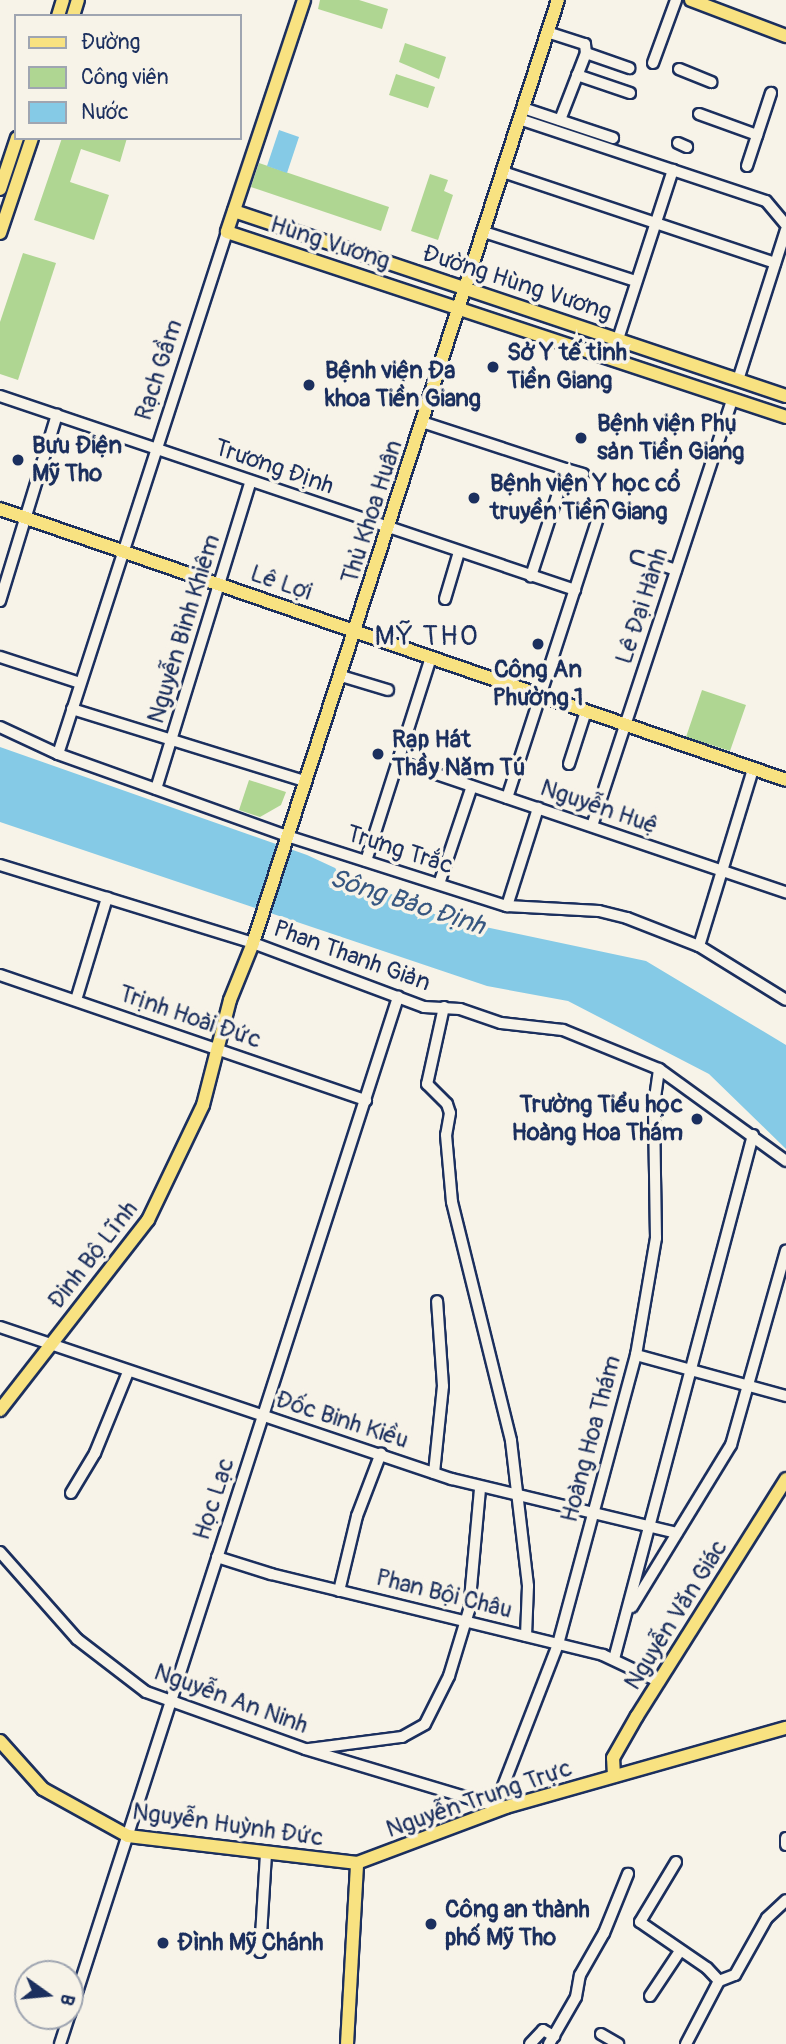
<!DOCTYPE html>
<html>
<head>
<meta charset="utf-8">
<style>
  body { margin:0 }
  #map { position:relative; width:786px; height:2044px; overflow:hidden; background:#f7f3e8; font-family:Pangolin,sans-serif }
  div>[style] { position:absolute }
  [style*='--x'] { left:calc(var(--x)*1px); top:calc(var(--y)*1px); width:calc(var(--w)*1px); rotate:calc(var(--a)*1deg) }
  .green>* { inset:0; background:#afd692 }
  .water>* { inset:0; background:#85cae6 }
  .roads { filter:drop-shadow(2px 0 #1b2f5e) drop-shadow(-2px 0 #1b2f5e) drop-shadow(0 2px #1b2f5e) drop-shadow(0 -2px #1b2f5e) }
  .minor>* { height:10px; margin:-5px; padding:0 5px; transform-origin:5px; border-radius:5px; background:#f7f3e8 }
  .major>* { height:12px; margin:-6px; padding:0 6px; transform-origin:6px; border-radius:6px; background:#f8e281 }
  .dots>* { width:19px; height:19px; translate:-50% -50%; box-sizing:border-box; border:4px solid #f7f3e8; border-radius:50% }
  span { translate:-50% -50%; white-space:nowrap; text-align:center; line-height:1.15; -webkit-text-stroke:7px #f7f3e8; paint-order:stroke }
  .street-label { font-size:24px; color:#1b2f5e }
  .poi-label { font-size:24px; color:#1b2f5e; font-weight:700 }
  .left { translate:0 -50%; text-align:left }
  .right { translate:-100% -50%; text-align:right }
  .water-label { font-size:26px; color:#365680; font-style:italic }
  .quarter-label { font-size:28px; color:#1b2f5e; letter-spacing:2px }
  .legend { position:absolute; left:14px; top:14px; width:228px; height:126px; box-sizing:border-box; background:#f7f3e8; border:2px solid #9fa5b1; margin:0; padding:9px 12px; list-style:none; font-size:21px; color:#1b2f5e }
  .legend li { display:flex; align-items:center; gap:14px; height:35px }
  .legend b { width:35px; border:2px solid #9fa5b1 }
  .north { position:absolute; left:14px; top:1960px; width:70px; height:70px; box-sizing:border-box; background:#f7f3e8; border:2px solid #9fa5b1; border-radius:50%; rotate:105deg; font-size:19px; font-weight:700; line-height:28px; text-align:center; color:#1b2f5e }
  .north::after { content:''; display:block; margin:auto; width:24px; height:32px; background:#1b2f5e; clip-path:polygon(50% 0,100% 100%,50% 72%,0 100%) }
</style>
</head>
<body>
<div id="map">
  <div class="green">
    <i style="clip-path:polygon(320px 0,359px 0,388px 9px,382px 29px,318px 9px)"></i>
    <i style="clip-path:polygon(405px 43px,446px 57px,439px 79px,399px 62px)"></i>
    <i style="clip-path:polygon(396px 74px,435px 87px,428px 108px,389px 95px)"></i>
    <i style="clip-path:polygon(62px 138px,127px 138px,120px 162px,81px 149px,70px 182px,109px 195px,94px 240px,34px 220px)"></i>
    <i style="clip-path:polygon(259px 163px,389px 207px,381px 231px,251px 187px)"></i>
    <i style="clip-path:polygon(430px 174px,448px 180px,444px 191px,453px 195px,438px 240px,411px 231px)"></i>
    <i style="clip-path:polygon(23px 253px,56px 263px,18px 380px,0 374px,0 322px)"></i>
    <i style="clip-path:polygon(702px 690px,746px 705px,730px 751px,686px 737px)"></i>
    <i style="clip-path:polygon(249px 780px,286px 792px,281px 805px,260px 817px,239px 810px)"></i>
  </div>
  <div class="water">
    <i style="clip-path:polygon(279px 130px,299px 137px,287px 173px,267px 166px)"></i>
    <i style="clip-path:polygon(0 747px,307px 855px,443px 918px,646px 961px,786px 1045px,786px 1149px,709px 1074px,568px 1001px,487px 986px,0 822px)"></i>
  </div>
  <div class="roads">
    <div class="minor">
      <i style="--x:547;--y:32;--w:40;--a:18"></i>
      <i style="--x:585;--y:44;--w:9;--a:84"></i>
      <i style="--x:586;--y:53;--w:46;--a:19.2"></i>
      <i style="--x:653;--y:63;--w:67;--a:-69.9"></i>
      <i style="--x:679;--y:69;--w:35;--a:22"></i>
      <i style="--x:577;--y:75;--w:56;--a:18.8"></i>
      <i style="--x:523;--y:108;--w:95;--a:18.4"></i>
      <i style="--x:699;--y:114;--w:62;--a:19.9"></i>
      <i style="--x:519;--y:119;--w:260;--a:18.4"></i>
      <i style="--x:766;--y:201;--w:31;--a:50"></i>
      <i style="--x:560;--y:120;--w:72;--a:-68.8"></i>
      <i style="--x:678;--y:143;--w:10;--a:24"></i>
      <i style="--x:747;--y:166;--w:77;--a:-71.8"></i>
      <i style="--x:503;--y:172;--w:287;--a:18.5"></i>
      <i style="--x:484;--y:232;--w:160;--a:17.9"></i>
      <i style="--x:618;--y:339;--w:178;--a:-72"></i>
      <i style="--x:738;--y:380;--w:157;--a:-72.3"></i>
      <i style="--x:0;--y:396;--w:607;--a:18.64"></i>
      <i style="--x:422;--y:422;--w:151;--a:18.1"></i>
      <i style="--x:566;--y:469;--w:113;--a:108.1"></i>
      <i style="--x:566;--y:469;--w:18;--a:16"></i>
      <i style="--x:637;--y:557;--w:41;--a:18.4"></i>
      <i style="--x:445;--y:599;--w:49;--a:-73.4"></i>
      <i style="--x:0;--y:601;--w:195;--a:-73"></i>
      <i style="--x:0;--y:657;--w:84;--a:18"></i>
      <i style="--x:341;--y:676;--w:49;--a:16.6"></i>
      <i style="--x:72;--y:709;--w:244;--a:17.2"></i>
      <i style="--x:0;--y:727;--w:64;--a:25"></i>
      <i style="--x:58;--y:754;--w:243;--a:19.7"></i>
      <i style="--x:287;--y:836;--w:231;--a:17.7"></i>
      <i style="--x:507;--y:906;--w:92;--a:3.1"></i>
      <i style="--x:599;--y:911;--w:29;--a:14"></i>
      <i style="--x:627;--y:918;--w:77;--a:21.3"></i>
      <i style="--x:699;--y:946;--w:102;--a:31.8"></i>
      <i style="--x:58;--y:754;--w:549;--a:-72.06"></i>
      <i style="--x:398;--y:761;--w:410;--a:18.7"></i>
      <i style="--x:569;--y:764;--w:56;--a:-72.2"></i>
      <i style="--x:156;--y:789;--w:322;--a:-72.9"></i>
      <i style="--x:507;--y:798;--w:307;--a:-72"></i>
      <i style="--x:592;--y:826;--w:449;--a:-71.8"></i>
      <i style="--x:366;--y:861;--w:214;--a:-72.3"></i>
      <i style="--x:0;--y:865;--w:265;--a:17.1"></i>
      <i style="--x:253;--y:943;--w:183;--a:20.5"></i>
      <i style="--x:424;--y:1007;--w:36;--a:3"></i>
      <i style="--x:460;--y:1009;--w:43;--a:18.9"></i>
      <i style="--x:501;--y:1023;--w:62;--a:6.4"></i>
      <i style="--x:563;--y:1030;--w:104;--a:22.1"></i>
      <i style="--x:659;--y:1069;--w:157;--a:35.9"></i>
      <i style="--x:439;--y:884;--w:103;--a:-71.4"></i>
      <i style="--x:507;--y:906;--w:103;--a:-72.4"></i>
      <i style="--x:699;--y:946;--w:185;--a:-73"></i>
      <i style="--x:0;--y:975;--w:387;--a:18.9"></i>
      <i style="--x:76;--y:1000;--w:107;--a:-73.1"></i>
      <i style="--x:444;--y:1007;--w:79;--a:102.4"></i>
      <i style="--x:427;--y:1084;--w:28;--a:45"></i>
      <i style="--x:447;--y:1104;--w:9;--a:72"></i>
      <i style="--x:450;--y:1113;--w:22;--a:100"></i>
      <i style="--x:446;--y:1135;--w:67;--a:84.9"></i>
      <i style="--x:452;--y:1202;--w:246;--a:76.1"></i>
      <i style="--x:511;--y:1441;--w:146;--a:83.3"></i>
      <i style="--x:528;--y:1586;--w:50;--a:92.3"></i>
      <i style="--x:0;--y:1327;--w:477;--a:18.6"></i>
      <i style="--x:452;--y:1479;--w:231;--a:13.5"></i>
      <i style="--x:636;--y:1355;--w:156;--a:15.3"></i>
      <i style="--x:434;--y:1473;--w:87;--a:-84.1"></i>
      <i style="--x:443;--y:1386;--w:85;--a:-94"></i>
      <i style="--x:71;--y:1493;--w:47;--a:-59"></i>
      <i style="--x:95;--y:1453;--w:87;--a:-67.8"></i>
      <i style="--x:0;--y:1552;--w:116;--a:48.5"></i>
      <i style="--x:77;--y:1639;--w:87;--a:37.5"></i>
      <i style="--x:146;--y:1692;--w:169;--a:19.7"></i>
      <i style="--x:305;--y:1749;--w:198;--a:16.7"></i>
      <i style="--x:217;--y:1557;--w:57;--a:17.5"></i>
      <i style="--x:271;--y:1574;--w:342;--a:13.7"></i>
      <i style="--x:603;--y:1655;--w:61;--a:25.3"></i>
      <i style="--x:339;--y:1591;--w:77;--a:-76.5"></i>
      <i style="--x:357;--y:1516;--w:67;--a:-69.1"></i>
      <i style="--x:632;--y:1607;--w:190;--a:-58.6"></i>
      <i style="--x:731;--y:1445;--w:202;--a:-74.2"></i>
      <i style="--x:614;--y:1659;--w:542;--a:-75.14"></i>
      <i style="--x:309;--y:1749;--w:94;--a:-7.4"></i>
      <i style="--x:402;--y:1737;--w:26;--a:-29"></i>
      <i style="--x:425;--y:1724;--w:54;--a:-63.4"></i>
      <i style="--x:449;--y:1676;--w:69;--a:-73.1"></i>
      <i style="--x:469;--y:1610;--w:122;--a:-84.8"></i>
      <i style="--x:493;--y:1812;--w:180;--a:-68.8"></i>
      <i style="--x:558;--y:1644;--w:299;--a:-74.9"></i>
      <i style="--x:636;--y:1355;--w:119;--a:-80.3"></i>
      <i style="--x:656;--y:1238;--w:133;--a:-90.9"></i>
      <i style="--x:654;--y:1105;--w:36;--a:-82"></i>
      <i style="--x:786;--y:1838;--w:7;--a:90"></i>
      <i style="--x:676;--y:1862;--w:70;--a:121"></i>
      <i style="--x:640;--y:1922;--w:81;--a:34.5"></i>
      <i style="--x:707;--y:1968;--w:18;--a:47"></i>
      <i style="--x:260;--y:1952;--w:98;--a:-86.5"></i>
      <i style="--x:719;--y:1981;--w:17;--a:-21"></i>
      <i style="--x:735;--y:1975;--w:65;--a:-60.7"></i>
      <i style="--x:767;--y:1918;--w:26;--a:-43"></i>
      <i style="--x:650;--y:1996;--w:54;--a:-56.3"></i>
      <i style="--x:70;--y:2014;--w:1069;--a:-72.12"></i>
      <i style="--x:601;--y:2034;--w:20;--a:30"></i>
      <i style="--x:60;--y:2044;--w:29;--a:-72"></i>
      <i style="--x:530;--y:2044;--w:19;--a:-47"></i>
      <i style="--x:543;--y:2030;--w:13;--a:29"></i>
      <i style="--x:549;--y:2044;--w:54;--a:-60.1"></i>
      <i style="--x:576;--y:1997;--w:22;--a:-80"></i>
      <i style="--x:580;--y:1975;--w:48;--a:-60.3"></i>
      <i style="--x:604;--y:1933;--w:64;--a:-67.9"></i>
      <i style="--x:686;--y:2044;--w:71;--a:-62.4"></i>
    </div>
    <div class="major">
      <i style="--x:304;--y:0;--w:244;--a:108.4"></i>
      <i style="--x:227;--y:232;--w:589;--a:18.31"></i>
      <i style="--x:691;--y:0;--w:102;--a:20.8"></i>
      <i style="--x:58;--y:16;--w:17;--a:-73"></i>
      <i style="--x:73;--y:16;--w:17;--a:-73"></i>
      <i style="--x:0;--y:189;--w:54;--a:-71.6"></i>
      <i style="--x:234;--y:211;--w:582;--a:18.53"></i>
      <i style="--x:0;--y:233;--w:100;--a:-71.4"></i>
      <i style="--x:0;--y:509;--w:831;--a:19.02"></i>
      <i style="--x:0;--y:1410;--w:241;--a:-52.1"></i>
      <i style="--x:148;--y:1220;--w:127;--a:-64.4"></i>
      <i style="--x:203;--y:1105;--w:108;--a:-75.6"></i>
      <i style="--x:230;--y:1000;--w:61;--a:-68"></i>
      <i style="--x:253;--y:943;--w:991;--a:-72.08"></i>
      <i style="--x:0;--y:1741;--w:64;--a:48.1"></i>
      <i style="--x:43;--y:1789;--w:97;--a:28.9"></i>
      <i style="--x:128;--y:1836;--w:231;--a:6.7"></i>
      <i style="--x:357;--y:1863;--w:159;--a:-20.6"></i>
      <i style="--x:506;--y:1807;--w:291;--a:-15.8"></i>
      <i style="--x:614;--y:1776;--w:18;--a:-93"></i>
      <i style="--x:613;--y:1758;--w:48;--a:-60.3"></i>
      <i style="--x:637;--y:1716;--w:280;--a:-57.8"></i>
      <i style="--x:347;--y:2044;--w:181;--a:-86.8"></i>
    </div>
  </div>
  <div class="dots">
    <i style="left:493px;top:367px;background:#1b2f5e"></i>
    <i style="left:309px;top:385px;background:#1b2f5e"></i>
    <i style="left:581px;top:438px;background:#1b2f5e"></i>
    <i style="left:18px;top:460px;background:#1b2f5e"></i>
    <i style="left:474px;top:498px;background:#1b2f5e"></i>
    <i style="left:538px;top:644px;background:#1b2f5e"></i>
    <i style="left:378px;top:754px;background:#1b2f5e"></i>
    <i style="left:697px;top:1119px;background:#1b2f5e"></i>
    <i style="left:431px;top:1924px;background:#1b2f5e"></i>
    <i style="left:163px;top:1943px;background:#1b2f5e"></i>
  </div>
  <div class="street-label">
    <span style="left:330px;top:243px;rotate:18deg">Hùng Vương</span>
    <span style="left:517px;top:283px;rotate:18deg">Đường Hùng Vương</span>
    <span style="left:159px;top:370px;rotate:-72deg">Rạch Gầm</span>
    <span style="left:274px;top:467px;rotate:19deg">Trương Định</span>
    <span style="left:372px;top:512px;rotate:-72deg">Thủ Khoa Huân</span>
    <span style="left:281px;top:583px;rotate:19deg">Lê Lợi</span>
    <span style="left:642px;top:606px;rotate:-72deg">Lê Đại Hành</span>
    <span style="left:184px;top:629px;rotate:-73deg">Nguyễn Bỉnh Khiêm</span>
    <span style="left:599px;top:807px;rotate:19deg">Nguyễn Huệ</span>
    <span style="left:400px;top:850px;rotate:18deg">Trưng Trắc</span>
    <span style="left:352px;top:956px;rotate:20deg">Phan Thanh Giản</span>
    <span style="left:190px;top:1017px;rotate:19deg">Trịnh Hoài Đức</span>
    <span style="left:93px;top:1255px;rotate:-52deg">Đinh Bộ Lĩnh</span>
    <span style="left:342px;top:1420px;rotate:18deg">Đốc Binh Kiều</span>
    <span style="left:591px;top:1439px;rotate:-75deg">Hoàng Hoa Thám</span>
    <span style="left:214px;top:1499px;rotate:-72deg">Học Lạc</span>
    <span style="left:444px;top:1594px;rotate:14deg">Phan Bội Châu</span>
    <span style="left:676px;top:1615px;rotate:-58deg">Nguyễn Văn Giác</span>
    <span style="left:231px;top:1699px;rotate:20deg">Nguyễn An Ninh</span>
    <span style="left:479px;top:1799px;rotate:-19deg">Nguyễn Trung Trực</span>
    <span style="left:228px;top:1825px;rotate:8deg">Nguyễn Huỳnh Đức</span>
  </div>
  <div class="poi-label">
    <span class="left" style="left:507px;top:367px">Sở Y tế tỉnh<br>Tiền Giang</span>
    <span class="left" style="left:325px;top:385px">Bệnh viện Đa<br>khoa Tiền Giang</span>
    <span class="left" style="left:597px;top:438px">Bệnh viện Phụ<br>sản Tiền Giang</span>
    <span class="left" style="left:32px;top:460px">Bưu Điện<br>Mỹ Tho</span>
    <span class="left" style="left:490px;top:498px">Bệnh viện Y học cổ<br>truyền Tiền Giang</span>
    <span style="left:538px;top:684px">Công An<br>Phường 1</span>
    <span class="left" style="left:392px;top:754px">Rạp Hát<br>Thầy Năm Tú</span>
    <span class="right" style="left:683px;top:1119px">Trường Tiểu học<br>Hoàng Hoa Thám</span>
    <span class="left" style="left:445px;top:1924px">Công an thành<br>phố Mỹ Tho</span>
    <span class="left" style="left:177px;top:1943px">Đình Mỹ Chánh</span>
  </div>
  <div class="water-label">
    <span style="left:407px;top:903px;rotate:18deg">Sông Bảo Định</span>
  </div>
  <div class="quarter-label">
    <span style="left:427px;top:637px">MỸ THO</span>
  </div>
  <ul class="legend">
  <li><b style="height:9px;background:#f8e281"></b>Đường</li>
  <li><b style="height:19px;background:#afd692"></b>Công viên</li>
  <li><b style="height:19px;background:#85cae6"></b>Nước</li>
  </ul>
  <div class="north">B</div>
</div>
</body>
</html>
